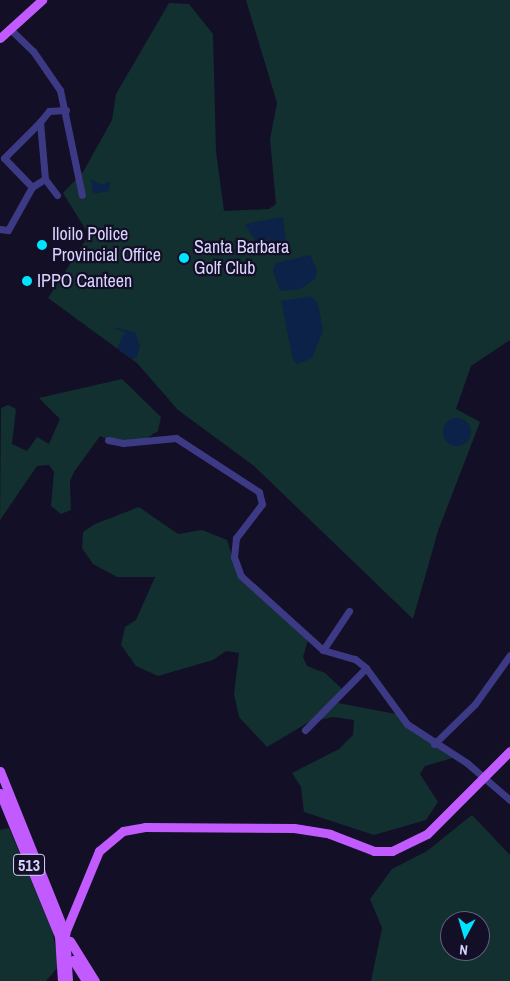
<!DOCTYPE html>
<html>
<head>
<meta charset="utf-8">
<style>
  body { margin:0 }
  #map { position:relative; width:510px; height:981px; overflow:hidden; background:#130f26; font-family:"Archivo Narrow",sans-serif }
  div>[style] { position:absolute }
  [style*='--x'] { left:calc(var(--x)*1px); top:calc(var(--y)*1px); width:calc(var(--w)*1px); rotate:calc(var(--a)*1deg) }
  .green>* { inset:0; background:#12302f }
  .water>* { inset:0; background:#0c2248 }
  .round { border-radius:50% }
  .minor>* { height:7px; margin:-3.5px; padding:0 3.5px; transform-origin:3.5px; border-radius:3.5px; background:#3d3a85 }
  .major>* { height:9px; margin:-4.5px; padding:0 4.5px; transform-origin:4.5px; border-radius:4.5px; background:#c25bff }
  .dots>* { width:14px; height:14px; translate:-50% -50%; box-sizing:border-box; border:2px solid #130f26; border-radius:50% }
  span { translate:-50% -50%; white-space:nowrap; text-align:center; line-height:1.15; -webkit-text-stroke:4.5px #130f26; paint-order:stroke }
  .shield-label span { padding:1px 4px; background:#130f26; border:1px solid; border-radius:4px; -webkit-text-stroke-width:0 }
  .shield-label { font-size:16px; color:#d9d4ff; font-weight:700 }
  .poi-label { font-size:18px; color:#d9d4ff }
  .left { translate:0 -50%; text-align:left }
  .north { position:absolute; left:440px; top:911px; width:50px; height:50px; box-sizing:border-box; background:#130f26; border:1px solid #625e7d; border-radius:50%; rotate:186deg; font-size:14px; font-weight:700; line-height:20px; text-align:center; color:#d9d4ff }
  .north::after { content:''; display:block; margin:auto; width:18px; height:22px; background:#00e5ff; clip-path:polygon(50% 0,100% 100%,50% 72%,0 100%) }
</style>
</head>
<body>
<div id="map">
  <div class="green">
    <i style="clip-path:polygon(246px 0,510px 0,510px 340px,471px 366px,456px 409px,480px 422px,438px 531px,413px 619px,254px 466px,178px 410px,137px 363px,48px 298px,89px 235px,63px 193px,83px 172px,112px 120px,116px 94px,169px 3px,189px 4px,213px 34px,216px 151px,224px 211px,269px 209px,276px 204px,270px 139px,277px 103px)"></i>
    <i style="clip-path:polygon(122px 379px,161px 417px,158px 431px,144px 440px,119px 444px,100px 436px,74px 472px,70px 481px,71px 510px,61px 514px,51px 506px,54px 472px,49px 465px,37px 466px,0 520px,1px 408px,8px 405px,16px 409px,12px 444px,27px 451px,37px 437px,49px 444px,60px 419px,39px 398px)"></i>
    <i style="clip-path:polygon(139px 507px,178px 534px,202px 530px,227px 540px,238px 574px,309px 637px,303px 657px,307px 666px,325px 673px,341px 688px,338px 703px,396px 714px,456px 757px,425px 766px,420px 774px,438px 802px,426px 820px,374px 835px,304px 812px,301px 787px,292px 773px,339px 749px,353px 735px,354px 720px,333px 717px,309px 722px,267px 747px,239px 717px,234px 694px,239px 653px,226px 651px,213px 660px,158px 676px,136px 666px,121px 645px,125px 627px,136px 620px,155px 577px,117px 577px,93px 564px,82px 548px,83px 532px,95px 524px)"></i>
    <i style="clip-path:polygon(evenodd,472px 815px,510px 855px,510px 981px,371px 981px,382px 928px,370px 899px,392px 869px,427px 851px,472px 815px,450px 921px,480px 921px,480px 951px,450px 951px,450px 921px)"></i>
    <i style="clip-path:polygon(9px 828px,52px 930px,59px 966px,46px 981px,0 981px,0 830px)"></i>
  </div>
  <div class="water">
    <i style="clip-path:polygon(91px 179px,102px 185px,110px 181px,109px 191px,93px 194px)"></i>
    <i style="clip-path:polygon(283px 217px,287px 252px,262px 251px,245px 224px)"></i>
    <i style="clip-path:polygon(310px 255px,317px 270px,315px 279px,300px 289px,280px 291px,273px 271px,276px 263px)"></i>
    <i style="clip-path:polygon(311px 296px,318px 304px,323px 331px,312px 358px,298px 364px,293px 360px,281px 301px)"></i>
    <i style="clip-path:polygon(112px 327px,135px 332px,140px 346px,137px 357px,132px 359px,117px 348px,125px 333px)"></i>
    <i class="round" style="left:443px;top:418px;width:28px;height:28px"></i>
  </div>
  <div class="minor">
    <i style="--x:10;--y:29;--w:32;--a:44"></i>
    <i style="--x:33;--y:51;--w:47;--a:55.3"></i>
    <i style="--x:60;--y:90;--w:107;--a:78.2"></i>
    <i style="--x:32;--y:187;--w:40;--a:-134"></i>
    <i style="--x:4;--y:158;--w:51;--a:-45"></i>
    <i style="--x:57;--y:195;--w:20;--a:-127"></i>
    <i style="--x:45;--y:179;--w:57;--a:-95"></i>
    <i style="--x:40;--y:122;--w:14;--a:-51"></i>
    <i style="--x:49;--y:111;--w:17;--a:-3"></i>
    <i style="--x:0;--y:229;--w:8;--a:7"></i>
    <i style="--x:8;--y:230;--w:49;--a:-60.8"></i>
    <i style="--x:32;--y:187;--w:15;--a:-32"></i>
    <i style="--x:108;--y:440;--w:15;--a:11"></i>
    <i style="--x:123;--y:443;--w:53;--a:-5.4"></i>
    <i style="--x:176;--y:438;--w:99;--a:33"></i>
    <i style="--x:259;--y:492;--w:12;--a:76"></i>
    <i style="--x:262;--y:504;--w:43;--a:127.4"></i>
    <i style="--x:236;--y:538;--w:19;--a:96"></i>
    <i style="--x:234;--y:557;--w:20;--a:70"></i>
    <i style="--x:241;--y:576;--w:110;--a:42.1"></i>
    <i style="--x:323;--y:650;--w:33;--a:16"></i>
    <i style="--x:355;--y:659;--w:14;--a:39"></i>
    <i style="--x:366;--y:668;--w:69;--a:53.8"></i>
    <i style="--x:407;--y:724;--w:72;--a:33"></i>
    <i style="--x:467;--y:763;--w:57;--a:40.7"></i>
    <i style="--x:323;--y:650;--w:47;--a:-56.3"></i>
    <i style="--x:305;--y:730;--w:87;--a:-45.5"></i>
    <i style="--x:434;--y:744;--w:57;--a:-44.3"></i>
    <i style="--x:475;--y:704;--w:60;--a:-54.5"></i>
  </div>
  <div class="major">
    <i style="--x:0;--y:38;--w:57;--a:-42.1"></i>
    <i style="--x:0;--y:771;--w:175;--a:68.1"></i>
    <i style="--x:65;--y:933;--w:48;--a:86.4"></i>
    <i style="--x:0;--y:793;--w:155;--a:67.6"></i>
    <i style="--x:59;--y:936;--w:45;--a:86.2"></i>
    <i style="--x:59;--y:936;--w:7;--a:-27"></i>
    <i style="--x:65;--y:933;--w:89;--a:-67.5"></i>
    <i style="--x:99;--y:851;--w:31;--a:-40"></i>
    <i style="--x:123;--y:831;--w:22;--a:-10"></i>
    <i style="--x:145;--y:827;--w:149;--a:0.4"></i>
    <i style="--x:294;--y:828;--w:36;--a:9"></i>
    <i style="--x:330;--y:834;--w:47;--a:21.1"></i>
    <i style="--x:374;--y:851;--w:18;--a:0"></i>
    <i style="--x:392;--y:851;--w:39;--a:-26"></i>
    <i style="--x:427;--y:834;--w:117;--a:-45"></i>
    <i style="--x:70;--y:941;--w:47;--a:58"></i>
    <i style="--x:73;--y:960;--w:25;--a:58"></i>
  </div>
  <div class="dots">
    <i style="left:42px;top:245px;background:#00e5ff"></i>
    <i style="left:184px;top:258px;background:#00e5ff"></i>
    <i style="left:27px;top:281px;background:#00e5ff"></i>
  </div>
  <div class="shield-label">
    <span style="left:29px;top:865px">513</span>
  </div>
  <div class="poi-label">
    <span class="left" style="left:52px;top:245px">Iloilo Police<br>Provincial Office</span>
    <span class="left" style="left:194px;top:258px">Santa Barbara<br>Golf Club</span>
    <span class="left" style="left:37px;top:281px">IPPO Canteen</span>
  </div>
  <div class="north">N</div>
</div>
</body>
</html>
